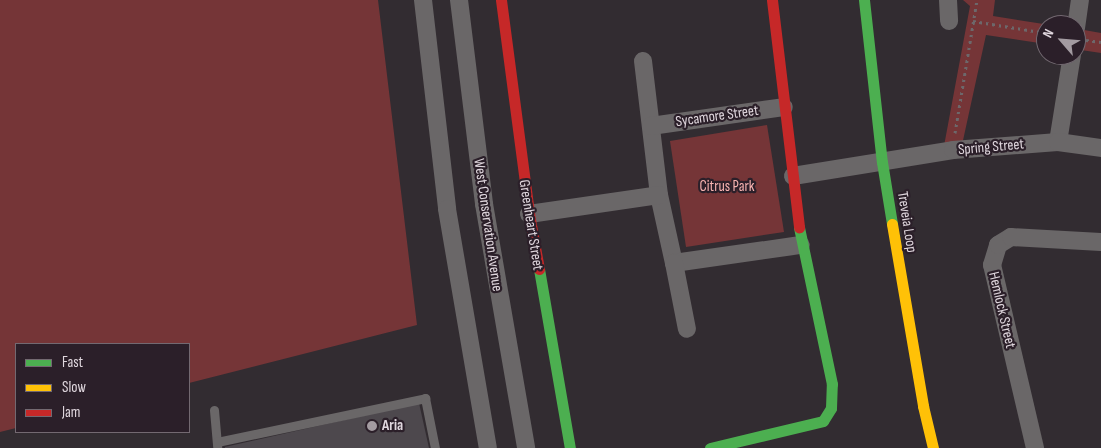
<!DOCTYPE html>
<html>
<head>
<meta charset="utf-8">
<style>
  body { margin:0 }
  #map { position:relative; width:1101px; height:448px; overflow:hidden; background:#322c31; font-family:"Sofia Sans Condensed",sans-serif }
  div>[style] { position:absolute }
  [style*='--x'] { left:calc(var(--x)*1px); top:calc(var(--y)*1px); width:calc(var(--w)*1px); rotate:calc(var(--a)*1deg) }
  .green>* { inset:0; background:#753537 }
  .building>* { inset:0; background:#4d484d }
  .path>* { height:3px; margin-top:-1.5px; transform-origin:0; background:repeating-linear-gradient(90deg,#6d686b 0 2.5px,transparent 0 6.5px) }
  .lane>* { height:9px; margin:-4.5px; padding:0 4.5px; transform-origin:4.5px; border-radius:4.5px; background:#6a6768 }
  .street>* { height:18px; margin:-9px; padding:0 9px; transform-origin:9px; border-radius:9px; background:#6a6768 }
  .fast>* { height:11px; margin:-5.5px; padding:0 5.5px; transform-origin:5.5px; border-radius:5.5px; background:#4caf50 }
  .slow>* { height:11px; margin:-5.5px; padding:0 5.5px; transform-origin:5.5px; border-radius:5.5px; background:#ffc107 }
  .jam>* { height:11px; margin:-5.5px; padding:0 5.5px; transform-origin:5.5px; border-radius:5.5px; background:#c62828 }
  .dots>* { width:14px; height:14px; translate:-50% -50%; box-sizing:border-box; border:2px solid #2b1f29; border-radius:50% }
  span { translate:-50% -50%; white-space:nowrap; text-align:center; line-height:1.15; -webkit-text-stroke:4.5px #2b1f29; paint-order:stroke }
  .street-label { font-size:15px; color:#e0d7de }
  .park-label { font-size:15px; color:#f9b3b1 }
  .poi-label { font-size:15px; color:#e0d7de; font-weight:700 }
  .left { translate:0 -50%; text-align:left }
  .legend { position:absolute; left:15px; top:343px; width:175px; height:90px; box-sizing:border-box; background:#2b1f29; border:1px solid #736971; margin:0; padding:6px 9px; list-style:none; font-size:15px; color:#e0d7de }
  .legend li { display:flex; align-items:center; gap:10px; height:25px }
  .legend b { width:25px; border:1px solid #736971 }
  .north { position:absolute; left:1036px; top:15px; width:50px; height:50px; box-sizing:border-box; background:#2b1f29; border:1px solid #736971; border-radius:50%; rotate:297deg; font-size:14px; font-weight:700; line-height:20px; text-align:center; color:#e0d7de }
  .north::after { content:''; display:block; margin:auto; width:18px; height:22px; background:#a39ba1; clip-path:polygon(50% 0,100% 100%,50% 72%,0 100%) }
</style>
</head>
<body>
<div id="map">
  <div class="green">
    <i style="clip-path:polygon(0 0,378px 0,417px 325px,189px 383px,189px 344px,16px 344px,16px 428px,0 432px)"></i>
    <i style="clip-path:polygon(963px 0,995px 0,993px 16px,1050px 25px,1046px 25px,1046px 44px,986px 35px,962px 145px,944px 146px,970px 6px)"></i>
    <i style="clip-path:polygon(1084px 30px,1101px 33px,1101px 53px,1081px 50px)"></i>
    <i style="clip-path:polygon(767px 125px,784px 232px,686px 247px,670px 141px)"></i>
  </div>
  <div class="building">
    <i style="clip-path:polygon(419px 403px,429px 448px,225px 448px,225px 447px)"></i>
  </div>
  <div class="path">
    <i style="--x:973;--y:21;--w:74;--a:9.3"></i>
    <i style="--x:1086;--y:40;--w:15;--a:8"></i>
    <i style="--x:955;--y:133;--w:135;--a:-80.6"></i>
  </div>
  <div class="lane">
    <i style="--x:214;--y:410;--w:37;--a:85"></i>
    <i style="--x:217;--y:442;--w:213;--a:-11.9"></i>
    <i style="--x:425;--y:398;--w:51;--a:78.7"></i>
  </div>
  <div class="street">
    <i style="--x:423;--y:0;--w:210;--a:83.4"></i>
    <i style="--x:447;--y:209;--w:242;--a:80.3"></i>
    <i style="--x:459;--y:0;--w:206;--a:83"></i>
    <i style="--x:484;--y:204;--w:248;--a:80.2"></i>
    <i style="--x:948;--y:0;--w:21;--a:87"></i>
    <i style="--x:1076;--y:28;--w:28;--a:-82"></i>
    <i style="--x:643;--y:61;--w:135;--a:83.2"></i>
    <i style="--x:659;--y:195;--w:70;--a:77.6"></i>
    <i style="--x:674;--y:263;--w:128;--a:-8.1"></i>
    <i style="--x:651;--y:126;--w:134;--a:-8.1"></i>
    <i style="--x:1058;--y:142;--w:88;--a:-80.9"></i>
    <i style="--x:793;--y:176;--w:162;--a:-9.2"></i>
    <i style="--x:953;--y:150;--w:105;--a:-4.4"></i>
    <i style="--x:1058;--y:142;--w:43;--a:7.9"></i>
    <i style="--x:529;--y:214;--w:131;--a:-8.3"></i>
    <i style="--x:674;--y:263;--w:67;--a:78.9"></i>
    <i style="--x:1035;--y:448;--w:188;--a:-103.2"></i>
    <i style="--x:992;--y:265;--w:21;--a:-73"></i>
    <i style="--x:998;--y:245;--w:15;--a:-32"></i>
    <i style="--x:1011;--y:237;--w:90;--a:3.2"></i>
  </div>
  <div class="fast">
    <i style="--x:864;--y:0;--w:163;--a:83.7"></i>
    <i style="--x:882;--y:162;--w:63;--a:80.8"></i>
    <i style="--x:539;--y:269;--w:182;--a:80.2"></i>
    <i style="--x:710;--y:448;--w:116;--a:-13.4"></i>
    <i style="--x:823;--y:421;--w:15;--a:-58"></i>
    <i style="--x:831;--y:408;--w:24;--a:-88"></i>
    <i style="--x:832;--y:384;--w:160;--a:-101.9"></i>
  </div>
  <div class="slow">
    <i style="--x:892;--y:224;--w:185;--a:80.3"></i>
    <i style="--x:923;--y:406;--w:43;--a:76.6"></i>
  </div>
  <div class="jam">
    <i style="--x:501;--y:0;--w:216;--a:82.5"></i>
    <i style="--x:529;--y:214;--w:56;--a:79.7"></i>
    <i style="--x:772;--y:0;--w:229;--a:83.2"></i>
  </div>
  <div class="dots">
    <i style="left:372px;top:426px;background:#a39ba1"></i>
  </div>
  <div class="street-label">
    <span style="left:717px;top:116px;rotate:-8deg">Sycamore Street</span>
    <span style="left:991px;top:147px;rotate:-5deg">Spring Street</span>
    <span style="left:907px;top:222px;rotate:81deg">Treveia Loop</span>
    <span style="left:488px;top:225px;rotate:82deg">West Conservation Avenue</span>
    <span style="left:531px;top:225px;rotate:81deg">Greenheart Street</span>
    <span style="left:1002px;top:310px;rotate:77deg">Hemlock Street</span>
  </div>
  <div class="park-label">
    <span style="left:727px;top:187px">Citrus Park</span>
  </div>
  <div class="poi-label">
    <span class="left" style="left:382px;top:426px">Aria</span>
  </div>
  <ul class="legend">
  <li><b style="height:6px;background:#4caf50"></b>Fast</li>
  <li><b style="height:6px;background:#ffc107"></b>Slow</li>
  <li><b style="height:6px;background:#c62828"></b>Jam</li>
  </ul>
  <div class="north">N</div>
</div>
</body>
</html>
